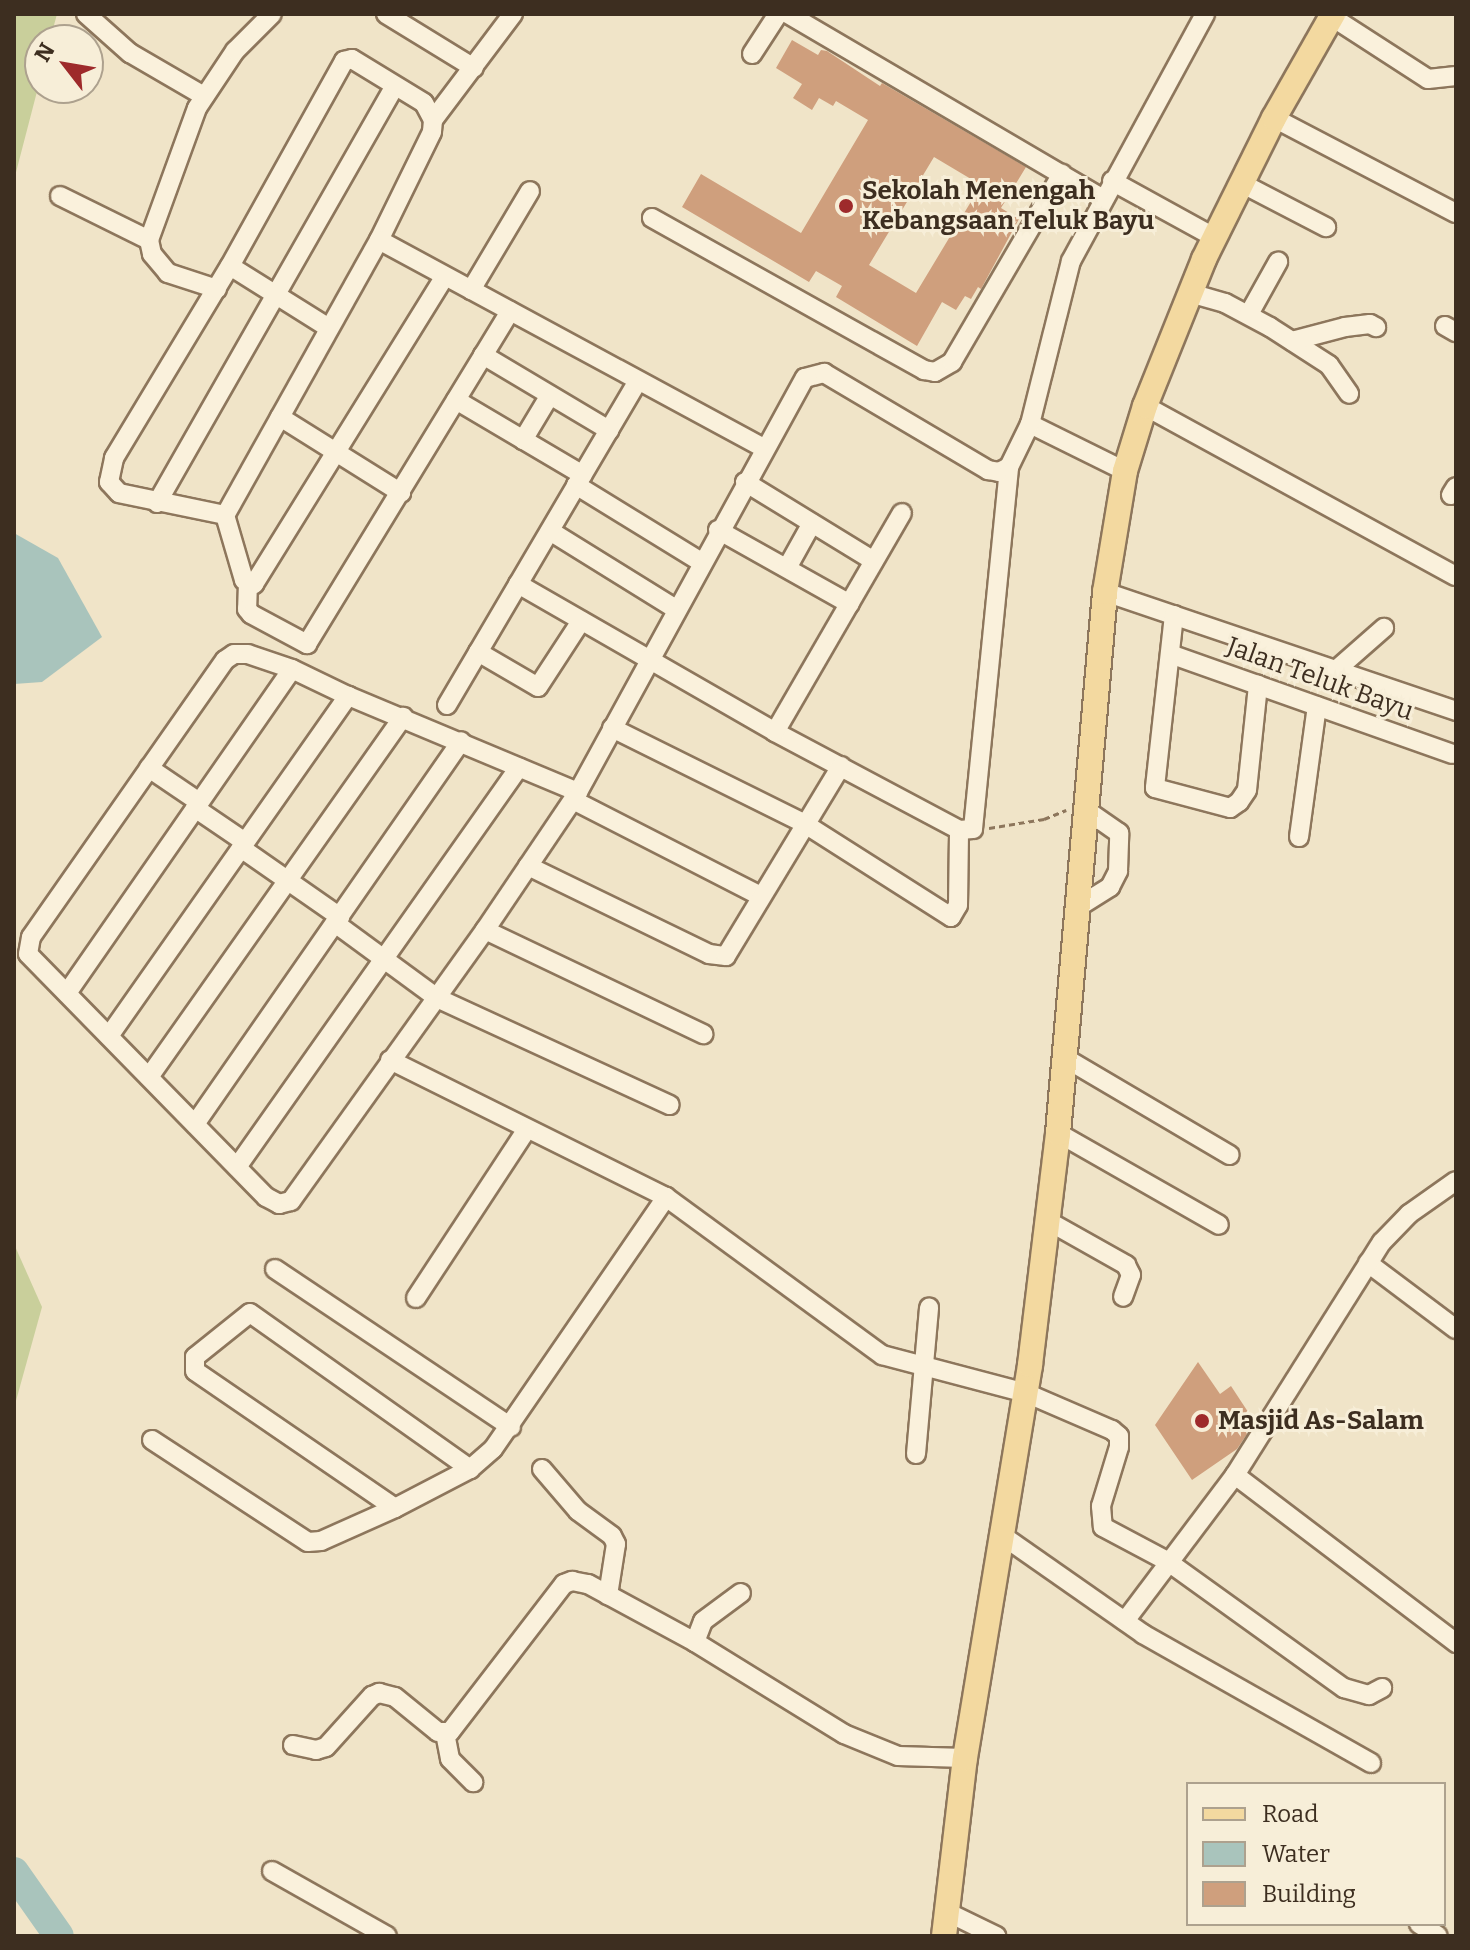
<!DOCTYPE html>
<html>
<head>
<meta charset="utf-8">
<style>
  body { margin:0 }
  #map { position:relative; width:1470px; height:1950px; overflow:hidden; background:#f0e4c8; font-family:Bitter,serif }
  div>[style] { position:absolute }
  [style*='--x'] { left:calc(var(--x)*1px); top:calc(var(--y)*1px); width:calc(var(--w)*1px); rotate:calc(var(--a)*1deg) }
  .green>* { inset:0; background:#c9cf9b }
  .water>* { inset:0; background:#a9c4bc }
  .river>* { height:30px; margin:-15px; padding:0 15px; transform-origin:15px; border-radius:15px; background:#a9c4bc }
  .building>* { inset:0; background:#cf9f7d }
  .path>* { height:3px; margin-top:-1.5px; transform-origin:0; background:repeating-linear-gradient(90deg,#8d765c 0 6px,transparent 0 10px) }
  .roads { filter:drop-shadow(2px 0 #8d765c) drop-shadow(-2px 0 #8d765c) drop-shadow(0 2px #8d765c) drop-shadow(0 -2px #8d765c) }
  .minor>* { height:18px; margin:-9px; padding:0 9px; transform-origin:9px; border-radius:9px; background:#faf1dc }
  .major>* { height:24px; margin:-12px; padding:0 12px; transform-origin:12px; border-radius:12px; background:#f3d9a0 }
  .dots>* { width:22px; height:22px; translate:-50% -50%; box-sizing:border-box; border:4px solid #f7eed8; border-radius:50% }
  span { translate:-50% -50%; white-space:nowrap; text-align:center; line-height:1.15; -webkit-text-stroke:6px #f7eed8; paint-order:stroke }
  .poi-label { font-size:26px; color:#3d2e20; font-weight:700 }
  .left { translate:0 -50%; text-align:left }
  .street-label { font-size:26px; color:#3d2e20 }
  .frame { position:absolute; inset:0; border:16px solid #3d2e20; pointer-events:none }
  .legend { position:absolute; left:1186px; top:1782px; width:260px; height:144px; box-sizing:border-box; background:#f7eed8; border:2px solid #ada18e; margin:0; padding:10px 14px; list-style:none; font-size:24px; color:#3d2e20 }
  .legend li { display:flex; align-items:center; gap:16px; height:40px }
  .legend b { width:40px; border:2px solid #ada18e }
  .north { position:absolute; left:24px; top:24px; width:80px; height:80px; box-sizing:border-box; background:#f7eed8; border:2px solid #ada18e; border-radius:50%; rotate:301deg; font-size:22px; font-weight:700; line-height:32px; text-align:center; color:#3d2e20 }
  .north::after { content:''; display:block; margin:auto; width:28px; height:36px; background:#9e2a2b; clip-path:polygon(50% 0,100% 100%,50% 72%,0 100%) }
</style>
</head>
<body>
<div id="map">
  <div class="green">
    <i style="clip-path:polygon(14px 14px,57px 14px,50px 40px,40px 40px,40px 80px,14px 180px)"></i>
    <i style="clip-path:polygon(14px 1244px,42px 1307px,14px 1408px)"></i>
  </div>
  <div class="water">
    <i style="clip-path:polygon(14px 533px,58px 558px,102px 637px,42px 682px,14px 684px)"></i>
  </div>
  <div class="river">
    <i style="--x:14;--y:1872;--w:78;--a:54.9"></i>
  </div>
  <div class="building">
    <i style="clip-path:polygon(evenodd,792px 40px,818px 55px,821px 50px,827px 51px,880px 86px,882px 83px,1026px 167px,1001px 208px,1019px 219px,981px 289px,978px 287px,971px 299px,965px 296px,956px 310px,942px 302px,917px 346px,836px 297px,842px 286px,816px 271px,809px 282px,682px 207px,701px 174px,801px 233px,868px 120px,836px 101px,833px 106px,819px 98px,812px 110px,793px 98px,802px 84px,776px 68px,792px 40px,934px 157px,981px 185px,916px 293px,869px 265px,934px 157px)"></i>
    <i style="clip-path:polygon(1198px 1362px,1220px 1394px,1231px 1386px,1252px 1418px,1241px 1425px,1247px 1434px,1237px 1449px,1192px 1480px,1155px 1425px)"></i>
  </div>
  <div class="path">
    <i style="--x:989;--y:828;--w:56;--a:-9.3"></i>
    <i style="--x:1044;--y:819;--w:24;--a:-22"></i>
  </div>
  <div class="roads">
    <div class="minor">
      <i style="--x:86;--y:14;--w:59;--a:41.6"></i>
      <i style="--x:130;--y:53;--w:86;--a:30.2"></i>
      <i style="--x:386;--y:14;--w:103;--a:31.5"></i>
      <i style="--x:788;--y:14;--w:365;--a:30.4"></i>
      <i style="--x:1332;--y:17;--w:114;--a:32.9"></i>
      <i style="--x:1428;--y:79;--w:28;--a:-6"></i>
      <i style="--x:752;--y:54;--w:48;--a:-57"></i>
      <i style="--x:352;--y:59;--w:84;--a:31.4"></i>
      <i style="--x:424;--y:103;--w:19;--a:62"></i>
      <i style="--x:433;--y:120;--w:12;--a:95"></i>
      <i style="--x:432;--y:132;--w:120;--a:116.1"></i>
      <i style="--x:379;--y:240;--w:315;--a:119.2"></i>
      <i style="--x:225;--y:515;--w:108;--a:-168.3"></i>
      <i style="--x:119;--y:493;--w:15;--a:-132"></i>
      <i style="--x:109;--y:482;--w:25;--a:-78"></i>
      <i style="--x:114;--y:458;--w:224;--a:-58.9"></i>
      <i style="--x:230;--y:266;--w:235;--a:-60.9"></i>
      <i style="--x:344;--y:61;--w:8;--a:-14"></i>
      <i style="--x:1274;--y:118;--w:205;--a:27.6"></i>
      <i style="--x:433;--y:120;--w:133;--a:-53"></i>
      <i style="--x:1112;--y:181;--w:116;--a:28.8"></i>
      <i style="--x:1241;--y:183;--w:96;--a:27.4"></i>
      <i style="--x:60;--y:196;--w:99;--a:26.3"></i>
      <i style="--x:652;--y:218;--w:312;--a:29.2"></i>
      <i style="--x:924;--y:370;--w:11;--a:10"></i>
      <i style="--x:935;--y:372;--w:20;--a:-30"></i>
      <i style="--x:952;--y:362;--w:218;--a:-59.7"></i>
      <i style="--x:379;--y:240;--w:437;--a:28.4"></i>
      <i style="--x:230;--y:266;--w:117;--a:32.1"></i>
      <i style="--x:217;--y:289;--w:52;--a:-161.9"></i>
      <i style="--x:168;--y:273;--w:25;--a:-130"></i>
      <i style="--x:152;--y:254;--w:14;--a:-102"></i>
      <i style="--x:149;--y:240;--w:140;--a:-70"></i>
      <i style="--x:197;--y:108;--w:69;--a:-56.3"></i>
      <i style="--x:235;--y:51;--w:52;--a:-45"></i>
      <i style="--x:471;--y:290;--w:115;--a:-59.2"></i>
      <i style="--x:1190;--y:293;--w:36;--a:16"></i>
      <i style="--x:1225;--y:303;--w:51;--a:28.1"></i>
      <i style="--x:1270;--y:327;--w:70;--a:32.8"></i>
      <i style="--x:1329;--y:365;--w:35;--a:55"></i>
      <i style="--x:1249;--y:314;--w:60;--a:-60.9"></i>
      <i style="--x:1445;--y:326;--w:13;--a:29"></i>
      <i style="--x:1292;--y:341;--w:55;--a:-14.8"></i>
      <i style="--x:1345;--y:327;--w:25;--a:-7"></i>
      <i style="--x:1370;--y:324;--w:7;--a:27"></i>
      <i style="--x:483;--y:355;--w:147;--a:30.8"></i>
      <i style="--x:456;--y:400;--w:147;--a:30.6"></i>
      <i style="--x:1145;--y:406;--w:354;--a:28.7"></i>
      <i style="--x:280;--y:417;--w:143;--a:32.1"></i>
      <i style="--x:1030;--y:424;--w:106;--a:26.3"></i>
      <i style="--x:523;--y:440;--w:52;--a:-59"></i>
      <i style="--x:745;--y:482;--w:151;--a:31.5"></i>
      <i style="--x:576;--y:485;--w:147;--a:31.6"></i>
      <i style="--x:1451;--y:495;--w:9;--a:-58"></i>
      <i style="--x:157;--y:503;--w:480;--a:-60.3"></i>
      <i style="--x:225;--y:515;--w:68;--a:73.7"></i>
      <i style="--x:244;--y:580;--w:11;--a:22"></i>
      <i style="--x:254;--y:584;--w:361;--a:-58.2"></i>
      <i style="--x:718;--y:530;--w:151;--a:29.3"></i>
      <i style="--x:550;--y:531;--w:148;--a:31.8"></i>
      <i style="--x:787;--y:568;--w:51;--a:-60.9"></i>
      <i style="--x:248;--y:583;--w:26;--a:92"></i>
      <i style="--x:247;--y:609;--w:6;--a:51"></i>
      <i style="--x:251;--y:614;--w:64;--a:28.2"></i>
      <i style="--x:307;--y:644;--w:390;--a:-58.6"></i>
      <i style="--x:518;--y:584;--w:297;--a:29.9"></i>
      <i style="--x:775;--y:732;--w:208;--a:28"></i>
      <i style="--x:959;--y:830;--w:14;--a:-4"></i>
      <i style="--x:973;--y:829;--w:364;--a:-84.3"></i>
      <i style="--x:1105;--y:592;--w:371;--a:18.7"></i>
      <i style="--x:1174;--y:615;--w:174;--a:96.3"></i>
      <i style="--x:1155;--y:788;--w:78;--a:14.9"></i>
      <i style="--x:1230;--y:808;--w:11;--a:-34"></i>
      <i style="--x:1239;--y:802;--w:14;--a:-56"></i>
      <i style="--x:1247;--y:790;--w:106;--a:-84"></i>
      <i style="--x:478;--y:652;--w:69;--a:30.3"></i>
      <i style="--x:538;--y:687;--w:79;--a:-56.9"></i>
      <i style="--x:1170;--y:654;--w:299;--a:19.5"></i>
      <i style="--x:1336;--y:670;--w:64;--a:-41.2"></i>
      <i style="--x:447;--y:705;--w:376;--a:-59.5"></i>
      <i style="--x:612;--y:728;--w:216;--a:26.4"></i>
      <i style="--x:805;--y:824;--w:173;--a:32.5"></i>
      <i style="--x:951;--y:917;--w:14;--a:-60"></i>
      <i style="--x:958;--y:905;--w:75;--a:-89.2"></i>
      <i style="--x:775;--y:732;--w:253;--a:-59.9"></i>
      <i style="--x:149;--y:768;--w:60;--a:34.2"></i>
      <i style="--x:578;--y:792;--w:249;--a:-157.3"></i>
      <i style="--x:348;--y:696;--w:62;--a:-154.3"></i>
      <i style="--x:292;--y:669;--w:46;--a:-161.2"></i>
      <i style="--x:248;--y:654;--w:14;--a:180"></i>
      <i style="--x:234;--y:654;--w:11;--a:146"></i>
      <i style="--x:225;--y:660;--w:338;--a:125"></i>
      <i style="--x:31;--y:937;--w:17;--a:100"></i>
      <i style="--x:28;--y:954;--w:340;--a:45.6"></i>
      <i style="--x:266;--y:1197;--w:15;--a:28"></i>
      <i style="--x:279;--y:1204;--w:12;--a:-14"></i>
      <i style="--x:291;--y:1201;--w:333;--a:-54.4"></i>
      <i style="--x:485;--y:930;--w:166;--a:-56"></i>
      <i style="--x:578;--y:792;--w:472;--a:-61.3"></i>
      <i style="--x:805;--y:378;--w:20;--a:-15"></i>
      <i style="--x:824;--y:373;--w:191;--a:30.6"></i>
      <i style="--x:988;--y:470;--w:11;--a:10"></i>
      <i style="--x:999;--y:472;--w:11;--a:-27"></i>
      <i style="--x:1009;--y:467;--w:48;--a:-64"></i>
      <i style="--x:1030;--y:424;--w:168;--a:-75.9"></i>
      <i style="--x:1071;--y:261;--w:281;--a:-61.5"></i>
      <i style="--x:573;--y:800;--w:211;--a:27.1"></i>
      <i style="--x:195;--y:808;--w:60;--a:34.2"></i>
      <i style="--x:1299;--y:837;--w:132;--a:-82.2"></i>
      <i style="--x:241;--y:848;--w:121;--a:34.9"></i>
      <i style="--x:528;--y:866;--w:201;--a:25.9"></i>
      <i style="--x:709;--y:954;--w:17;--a:7"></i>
      <i style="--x:726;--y:956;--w:222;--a:-58.8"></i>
      <i style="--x:1078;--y:907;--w:38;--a:-32"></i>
      <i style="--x:1110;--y:887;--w:18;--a:-63"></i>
      <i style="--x:1118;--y:871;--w:38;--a:-88"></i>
      <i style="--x:1119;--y:833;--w:40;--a:-145.1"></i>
      <i style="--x:335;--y:923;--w:127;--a:36.3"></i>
      <i style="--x:437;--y:998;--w:256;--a:24.7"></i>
      <i style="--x:485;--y:930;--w:242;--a:25.5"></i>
      <i style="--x:67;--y:993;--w:394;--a:-55.2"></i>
      <i style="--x:109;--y:1036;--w:416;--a:-54.9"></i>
      <i style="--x:1065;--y:1058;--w:191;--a:30.5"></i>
      <i style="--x:390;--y:1060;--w:308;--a:26.4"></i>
      <i style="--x:666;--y:1197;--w:268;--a:36.2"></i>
      <i style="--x:882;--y:1355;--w:149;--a:14.8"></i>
      <i style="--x:1026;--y:1393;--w:94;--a:23.3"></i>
      <i style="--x:1112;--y:1430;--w:9;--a:41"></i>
      <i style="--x:1119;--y:1436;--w:11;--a:90"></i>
      <i style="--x:1119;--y:1447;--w:62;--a:107"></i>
      <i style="--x:1101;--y:1506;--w:21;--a:85"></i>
      <i style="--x:1103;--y:1527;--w:72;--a:28"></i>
      <i style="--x:1167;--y:1561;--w:218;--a:35.7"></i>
      <i style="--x:1344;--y:1688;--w:26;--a:16"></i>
      <i style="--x:1369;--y:1695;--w:15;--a:-28"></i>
      <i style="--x:149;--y:1077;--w:441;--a:-54.8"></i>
      <i style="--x:195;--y:1124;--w:466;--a:-55.2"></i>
      <i style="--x:1058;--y:1133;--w:185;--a:29.7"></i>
      <i style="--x:237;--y:1167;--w:489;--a:-54.8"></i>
      <i style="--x:1048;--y:1221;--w:90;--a:29.4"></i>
      <i style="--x:1126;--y:1265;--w:11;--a:63"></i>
      <i style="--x:1131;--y:1275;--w:23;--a:110"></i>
      <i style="--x:1368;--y:1263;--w:110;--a:36.9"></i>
      <i style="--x:275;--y:1269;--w:284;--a:33.8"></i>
      <i style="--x:416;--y:1298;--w:202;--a:-56.7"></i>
      <i style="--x:152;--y:1440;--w:186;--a:33.2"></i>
      <i style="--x:308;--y:1542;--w:13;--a:-4"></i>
      <i style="--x:321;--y:1541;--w:81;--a:-24"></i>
      <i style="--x:395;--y:1508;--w:85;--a:-27.5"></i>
      <i style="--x:470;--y:1469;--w:30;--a:-41"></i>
      <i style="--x:493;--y:1449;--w:306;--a:-55.5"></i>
      <i style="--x:916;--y:1454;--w:147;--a:-84.9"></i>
      <i style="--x:542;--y:1469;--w:55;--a:49.4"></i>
      <i style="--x:578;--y:1511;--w:42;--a:36.3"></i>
      <i style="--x:612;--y:1536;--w:9;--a:63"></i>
      <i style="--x:616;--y:1544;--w:52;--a:98.9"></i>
      <i style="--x:1235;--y:1475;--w:278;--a:37.2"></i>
      <i style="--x:395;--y:1508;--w:242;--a:-145.6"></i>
      <i style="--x:195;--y:1371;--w:14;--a:-90"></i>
      <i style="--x:195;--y:1357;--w:70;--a:-38.7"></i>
      <i style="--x:250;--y:1313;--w:270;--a:35.3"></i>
      <i style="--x:1003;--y:1536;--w:171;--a:35"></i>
      <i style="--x:1143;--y:1634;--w:262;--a:29.5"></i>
      <i style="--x:1125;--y:1621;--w:183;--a:-53"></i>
      <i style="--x:1235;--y:1475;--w:275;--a:-57.8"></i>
      <i style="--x:1382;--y:1242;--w:39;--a:-46"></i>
      <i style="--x:1409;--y:1214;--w:57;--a:-35.1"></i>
      <i style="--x:695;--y:1642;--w:22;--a:-69"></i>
      <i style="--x:703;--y:1621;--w:47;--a:-36.4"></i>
      <i style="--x:445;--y:1733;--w:26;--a:79"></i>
      <i style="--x:450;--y:1759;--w:33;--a:45"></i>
      <i style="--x:293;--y:1745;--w:24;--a:12"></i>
      <i style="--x:316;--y:1750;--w:10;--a:-17"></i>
      <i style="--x:326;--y:1747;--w:69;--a:-48"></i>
      <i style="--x:372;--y:1696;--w:8;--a:-23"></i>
      <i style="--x:379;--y:1693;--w:16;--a:14"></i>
      <i style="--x:395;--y:1697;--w:55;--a:39.1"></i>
      <i style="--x:438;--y:1732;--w:12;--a:0"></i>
      <i style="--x:450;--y:1732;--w:187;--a:-52.4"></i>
      <i style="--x:564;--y:1584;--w:9;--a:-21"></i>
      <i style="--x:572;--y:1581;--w:16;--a:11"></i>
      <i style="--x:588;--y:1584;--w:122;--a:28.5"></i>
      <i style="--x:695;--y:1642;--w:175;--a:31.7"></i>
      <i style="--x:844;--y:1734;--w:58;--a:22.2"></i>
      <i style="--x:898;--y:1756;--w:67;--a:1.7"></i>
      <i style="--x:272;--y:1871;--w:132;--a:29.5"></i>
      <i style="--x:947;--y:1912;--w:55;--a:26.1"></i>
      <i style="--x:1419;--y:1924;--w:22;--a:32"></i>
    </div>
    <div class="major">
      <i style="--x:944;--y:1936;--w:179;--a:-83.3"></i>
      <i style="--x:965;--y:1758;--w:398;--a:-80.6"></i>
      <i style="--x:1030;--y:1365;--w:234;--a:-83.1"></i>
      <i style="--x:1058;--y:1133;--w:543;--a:-85.03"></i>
      <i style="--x:1105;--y:592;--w:123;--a:-80.6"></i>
      <i style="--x:1125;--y:471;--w:68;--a:-72.9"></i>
      <i style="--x:1145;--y:406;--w:158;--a:-68.1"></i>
      <i style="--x:1204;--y:259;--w:157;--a:-63.6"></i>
      <i style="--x:1274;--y:118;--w:120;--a:-60.4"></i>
    </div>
  </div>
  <div class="dots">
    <i style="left:846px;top:206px;background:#9e2a2b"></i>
    <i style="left:1202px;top:1421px;background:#9e2a2b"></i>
  </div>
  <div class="poi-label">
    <span class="left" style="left:862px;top:206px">Sekolah Menengah<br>Kebangsaan Teluk Bayu</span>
    <span class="left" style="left:1218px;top:1421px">Masjid As-Salam</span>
  </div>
  <div class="street-label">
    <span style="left:1320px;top:679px;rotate:20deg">Jalan Teluk Bayu</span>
  </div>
  <div class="frame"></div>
  <ul class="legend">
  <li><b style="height:10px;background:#f3d9a0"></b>Road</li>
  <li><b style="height:22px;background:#a9c4bc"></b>Water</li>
  <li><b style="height:22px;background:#cf9f7d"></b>Building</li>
  </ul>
  <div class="north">N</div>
</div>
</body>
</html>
